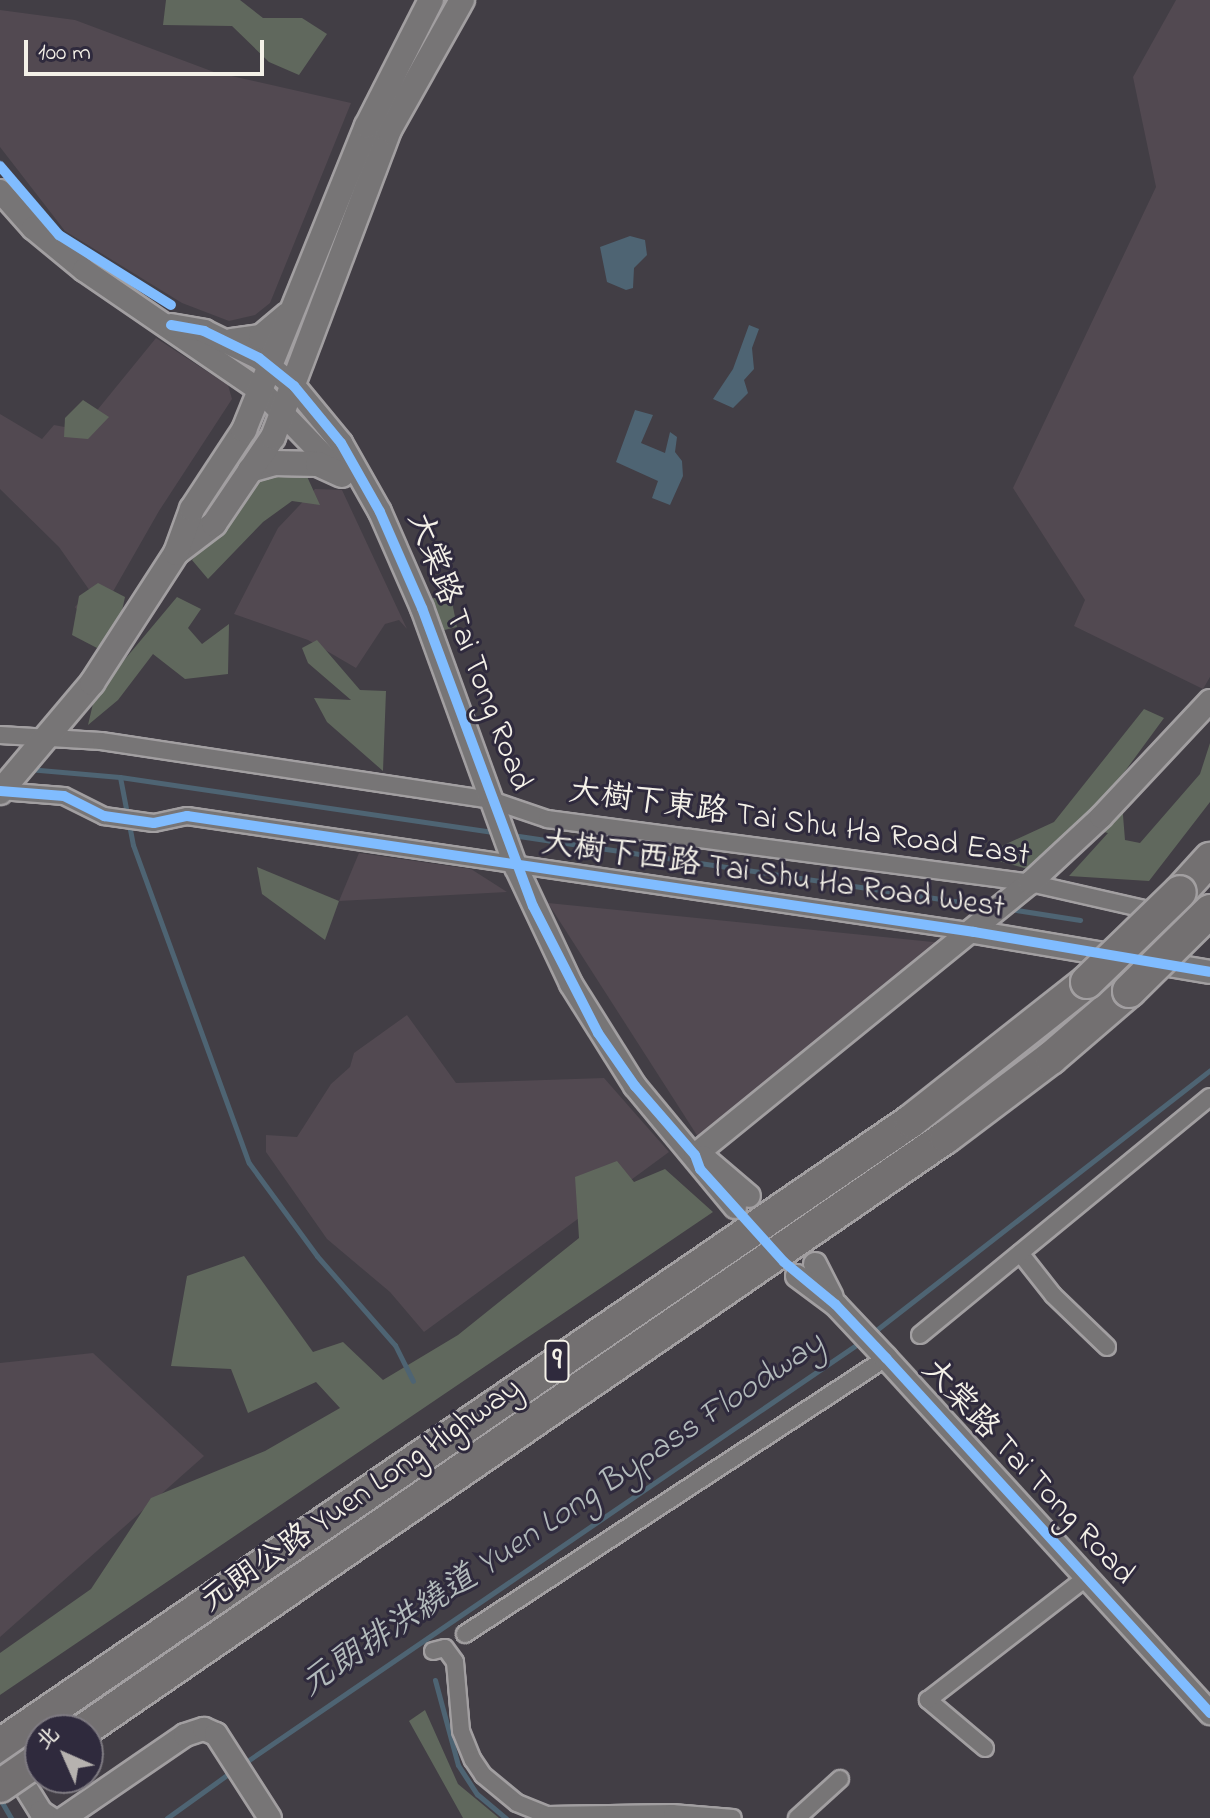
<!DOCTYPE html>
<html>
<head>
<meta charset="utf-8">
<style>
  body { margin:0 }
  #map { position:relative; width:1210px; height:1818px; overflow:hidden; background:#423e45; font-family:"Indie Flower","LXGW WenKai TC",sans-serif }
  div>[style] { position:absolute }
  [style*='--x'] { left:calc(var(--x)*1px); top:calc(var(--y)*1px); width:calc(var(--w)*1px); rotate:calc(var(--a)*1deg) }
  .built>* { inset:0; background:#524951 }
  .green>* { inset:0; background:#60685d }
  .water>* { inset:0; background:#4e6473 }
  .stream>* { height:5px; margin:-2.5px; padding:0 2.5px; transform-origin:2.5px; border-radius:2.5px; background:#4e6473 }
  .roads { filter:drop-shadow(2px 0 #a29fa1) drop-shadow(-2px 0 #a29fa1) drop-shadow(0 2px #a29fa1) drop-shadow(0 -2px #a29fa1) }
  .minor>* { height:16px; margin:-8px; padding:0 8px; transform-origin:8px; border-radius:8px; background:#777576 }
  .tertiary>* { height:22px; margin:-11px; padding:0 11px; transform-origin:11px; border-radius:11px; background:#777576 }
  .secondary>* { height:24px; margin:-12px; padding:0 12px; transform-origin:12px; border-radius:12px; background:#777576 }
  .motorway>* { height:32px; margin:-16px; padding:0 16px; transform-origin:16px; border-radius:16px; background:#737071 }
  .bridges { filter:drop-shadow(2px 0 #a29fa1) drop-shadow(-2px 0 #a29fa1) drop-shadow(0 2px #a29fa1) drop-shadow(0 -2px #a29fa1) }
  .motorway-bridge>* { height:32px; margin:-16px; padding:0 16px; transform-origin:16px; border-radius:16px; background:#737071 }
  .cycleway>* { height:10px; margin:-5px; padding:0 5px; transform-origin:5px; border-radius:5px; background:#80bcff }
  span { translate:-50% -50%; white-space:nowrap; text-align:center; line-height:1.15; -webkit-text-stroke:6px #2f2a3d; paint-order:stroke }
  .shield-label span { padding:2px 6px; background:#2f2a3d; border:2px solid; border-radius:6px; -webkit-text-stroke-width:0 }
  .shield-label { font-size:30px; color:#f4f1e8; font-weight:700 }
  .street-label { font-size:32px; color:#f4f1e8 }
  .water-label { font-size:34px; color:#b2babb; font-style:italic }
  .north { position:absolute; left:24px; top:1714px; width:80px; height:80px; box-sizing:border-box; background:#2f2a3d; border:2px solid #7e7a81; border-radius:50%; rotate:315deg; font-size:22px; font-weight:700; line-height:32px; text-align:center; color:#f4f1e8 }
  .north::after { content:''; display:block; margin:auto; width:28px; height:36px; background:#b6b2af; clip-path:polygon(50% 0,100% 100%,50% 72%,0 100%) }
  .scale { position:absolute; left:24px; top:40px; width:240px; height:36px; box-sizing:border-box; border:4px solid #f4f1e8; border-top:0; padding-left:10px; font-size:24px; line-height:28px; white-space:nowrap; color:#f4f1e8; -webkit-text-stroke:6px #2f2a3d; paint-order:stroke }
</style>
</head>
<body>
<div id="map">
  <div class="built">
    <i style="clip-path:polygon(1176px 0,1210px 0,1210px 677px,1203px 689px,1074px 626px,1085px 600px,1013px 488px,1156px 187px,1133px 77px)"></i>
    <i style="clip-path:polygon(0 10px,75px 20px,214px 72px,351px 103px,270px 303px,255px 315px,229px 321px,182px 303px,65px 231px,0 147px)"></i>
    <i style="clip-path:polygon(156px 338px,228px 385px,232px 399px,159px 511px,91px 630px,75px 607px,90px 591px,59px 547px,0 489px,0 414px,42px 439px,54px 425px,81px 430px)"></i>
    <i style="clip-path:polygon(315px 489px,342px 490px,407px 629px,399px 620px,385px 624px,356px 668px,308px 640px,234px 614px,278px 528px)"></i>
    <i style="clip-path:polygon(359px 853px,471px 869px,507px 892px,339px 901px)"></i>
    <i style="clip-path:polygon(548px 903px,943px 943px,700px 1140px)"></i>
    <i style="clip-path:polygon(407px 1015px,456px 1083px,604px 1078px,669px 1152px,424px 1332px,390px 1292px,327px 1239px,266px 1152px,266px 1135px,297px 1137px,331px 1084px,350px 1067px,354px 1053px)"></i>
    <i style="clip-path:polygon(93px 1353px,204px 1456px,0 1637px,0 1363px)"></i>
  </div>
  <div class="green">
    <i style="clip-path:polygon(166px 0,240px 0,263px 18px,302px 18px,327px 34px,299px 75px,269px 62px,232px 26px,163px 25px)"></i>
    <i style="clip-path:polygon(83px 400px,109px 417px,88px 439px,64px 437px,65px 418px)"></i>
    <i style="clip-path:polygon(266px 472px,305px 472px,320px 505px,292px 501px,263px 522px,208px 579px,192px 560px)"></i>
    <i style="clip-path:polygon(98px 583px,125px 597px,120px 620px,97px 648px,72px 635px,79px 596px)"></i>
    <i style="clip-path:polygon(450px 592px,457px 627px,436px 632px,426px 601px)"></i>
    <i style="clip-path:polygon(177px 597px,201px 609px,188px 628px,202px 644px,229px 624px,228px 674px,185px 679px,153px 654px,118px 700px,88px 725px,95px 695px)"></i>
    <i style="clip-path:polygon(317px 640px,360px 690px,386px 691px,383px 771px,327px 722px,314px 698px,351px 700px,308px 663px,302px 648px)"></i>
    <i style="clip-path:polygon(1144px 709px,1164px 718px,1120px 778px,1125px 840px,1140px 843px,1200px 774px,1210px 743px,1210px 802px,1149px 881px,1069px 876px,1108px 833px,1078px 826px,1028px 869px,980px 856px,1054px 822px)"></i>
    <i style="clip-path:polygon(257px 867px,339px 901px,325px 940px,262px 894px)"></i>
    <i style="clip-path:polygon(617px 1161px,634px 1182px,665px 1169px,713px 1212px,0 1695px,0 1653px,91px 1589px,151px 1498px,265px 1451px,340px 1408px,316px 1382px,248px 1413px,231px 1369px,171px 1366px,187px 1276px,244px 1256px,313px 1352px,343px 1342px,383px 1380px,458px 1335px,579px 1238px,575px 1177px)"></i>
    <i style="clip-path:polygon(425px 1710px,458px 1784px,499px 1818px,463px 1818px,409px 1721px)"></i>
  </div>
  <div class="water">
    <i style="clip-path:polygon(630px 236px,645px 240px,647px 255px,634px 268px,633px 288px,626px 290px,607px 282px,600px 247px)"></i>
    <i style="clip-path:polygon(749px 325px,759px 329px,752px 348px,754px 369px,744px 380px,748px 393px,733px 408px,713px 399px,733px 369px)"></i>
    <i style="clip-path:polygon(635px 410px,653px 415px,641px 443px,665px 453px,670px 432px,677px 437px,675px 452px,682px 461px,683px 476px,670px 505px,652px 498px,658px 481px,616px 462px)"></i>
  </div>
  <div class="stream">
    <i style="--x:28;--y:769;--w:92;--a:5"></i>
    <i style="--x:120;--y:777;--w:382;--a:8.4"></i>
    <i style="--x:120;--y:777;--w:69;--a:79.2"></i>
    <i style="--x:133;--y:845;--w:338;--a:70"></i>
    <i style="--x:249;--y:1163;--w:115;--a:53.8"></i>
    <i style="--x:317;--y:1256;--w:118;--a:48.8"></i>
    <i style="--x:395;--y:1345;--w:40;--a:63.4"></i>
    <i style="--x:512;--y:835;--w:481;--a:8.5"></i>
    <i style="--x:1010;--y:909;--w:71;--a:8.9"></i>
    <i style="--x:870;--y:1335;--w:431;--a:-37.9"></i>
    <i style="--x:435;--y:1680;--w:88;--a:74.9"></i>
    <i style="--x:458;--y:1765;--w:35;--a:57"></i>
    <i style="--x:477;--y:1794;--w:38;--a:40"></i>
    <i style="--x:243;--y:1764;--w:750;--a:-34.35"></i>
    <i style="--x:0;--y:1799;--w:22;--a:60"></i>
    <i style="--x:167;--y:1818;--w:79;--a:-35.7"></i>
  </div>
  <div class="roads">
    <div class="minor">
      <i style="--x:0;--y:735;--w:101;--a:3.4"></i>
      <i style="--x:101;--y:741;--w:394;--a:8.6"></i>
      <i style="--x:491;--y:800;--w:59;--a:18.7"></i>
      <i style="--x:547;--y:819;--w:487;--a:7.5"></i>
      <i style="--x:1030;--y:883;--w:176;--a:12.8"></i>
      <i style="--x:0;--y:791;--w:64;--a:4.5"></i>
      <i style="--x:64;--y:796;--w:45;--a:26.6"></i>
      <i style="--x:104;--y:816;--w:50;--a:8"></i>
      <i style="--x:154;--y:823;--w:34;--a:-12"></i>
      <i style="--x:187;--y:816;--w:796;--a:8.38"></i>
      <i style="--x:1020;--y:1253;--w:53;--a:51.8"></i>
      <i style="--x:1053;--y:1295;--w:75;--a:43.9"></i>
      <i style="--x:920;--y:1335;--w:375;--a:-39.4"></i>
      <i style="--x:465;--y:1634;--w:503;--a:-33.25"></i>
      <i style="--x:433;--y:1651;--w:12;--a:-14"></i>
      <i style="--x:445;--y:1648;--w:17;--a:54"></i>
      <i style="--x:455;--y:1662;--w:69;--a:85"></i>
      <i style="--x:461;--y:1731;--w:31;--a:68"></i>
      <i style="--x:473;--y:1760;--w:18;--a:56"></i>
      <i style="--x:483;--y:1775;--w:44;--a:39.5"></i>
      <i style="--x:517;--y:1803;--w:32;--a:22"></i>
      <i style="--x:547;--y:1815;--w:125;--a:-0.9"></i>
      <i style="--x:672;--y:1813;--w:61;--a:4.7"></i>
      <i style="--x:985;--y:1748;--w:75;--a:-139.9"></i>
      <i style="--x:928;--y:1700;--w:200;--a:-37.7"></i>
      <i style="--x:797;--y:1818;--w:58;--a:-42.2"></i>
    </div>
    <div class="tertiary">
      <i style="--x:0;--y:191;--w:50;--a:48.3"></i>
      <i style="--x:33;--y:228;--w:66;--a:39.5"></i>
      <i style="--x:84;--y:270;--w:214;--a:34.4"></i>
      <i style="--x:261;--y:391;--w:117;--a:46"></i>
      <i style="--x:171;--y:325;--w:34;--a:10"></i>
      <i style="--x:204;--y:331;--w:61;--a:26.1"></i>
      <i style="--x:259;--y:358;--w:45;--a:38.7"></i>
      <i style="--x:294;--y:386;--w:74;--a:50.5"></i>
      <i style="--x:341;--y:443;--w:79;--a:60.5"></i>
      <i style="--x:380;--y:512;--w:105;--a:66.4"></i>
      <i style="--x:422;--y:608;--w:276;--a:70.1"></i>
      <i style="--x:516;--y:867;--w:129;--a:64.8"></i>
      <i style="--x:571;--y:984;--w:120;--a:57.9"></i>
      <i style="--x:635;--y:1086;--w:157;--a:50.4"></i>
      <i style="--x:974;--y:932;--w:239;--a:9.6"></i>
      <i style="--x:695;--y:1155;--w:432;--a:-39.1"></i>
      <i style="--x:1030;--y:883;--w:97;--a:-42.9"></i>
      <i style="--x:1101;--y:817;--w:159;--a:-46.8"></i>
      <i style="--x:703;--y:1157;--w:60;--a:40.3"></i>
      <i style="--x:815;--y:1264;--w:37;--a:63"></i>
      <i style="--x:797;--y:1276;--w:49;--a:36.6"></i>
      <i style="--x:836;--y:1305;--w:73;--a:46.7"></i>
      <i style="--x:886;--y:1358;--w:481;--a:47.6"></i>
      <i style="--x:0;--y:1746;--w:78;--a:58.2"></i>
      <i style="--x:41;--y:1812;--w:11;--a:34"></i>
      <i style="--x:64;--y:1818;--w:147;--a:-34.4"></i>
      <i style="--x:185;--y:1735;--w:20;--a:-18"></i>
      <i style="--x:204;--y:1729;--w:13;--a:23"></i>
      <i style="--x:216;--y:1734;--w:100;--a:57.3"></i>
    </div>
    <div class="secondary">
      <i style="--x:232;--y:341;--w:29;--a:-8"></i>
      <i style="--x:261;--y:337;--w:35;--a:-40"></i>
      <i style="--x:250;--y:470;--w:25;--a:-16"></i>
      <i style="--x:274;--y:463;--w:44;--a:1.3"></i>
      <i style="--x:318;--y:464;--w:26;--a:25"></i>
      <i style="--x:176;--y:553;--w:48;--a:-37.3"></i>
      <i style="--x:214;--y:524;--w:105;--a:-55.9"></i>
      <i style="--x:273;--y:437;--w:328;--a:-69.3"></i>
      <i style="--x:389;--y:130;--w:149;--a:-60.7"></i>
      <i style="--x:0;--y:792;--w:143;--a:-49.8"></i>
      <i style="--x:92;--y:683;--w:155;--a:-57.1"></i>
      <i style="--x:176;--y:553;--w:47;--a:-70"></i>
      <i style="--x:192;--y:509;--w:95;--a:-56.6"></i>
      <i style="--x:244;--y:430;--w:328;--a:-68"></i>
      <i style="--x:367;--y:126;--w:141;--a:-63.1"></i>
    </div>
    <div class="motorway">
      <i style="--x:1180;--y:892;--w:45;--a:-47.7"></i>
      <i style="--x:84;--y:1730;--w:1046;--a:-34.53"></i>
      <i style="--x:946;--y:1137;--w:131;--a:-37"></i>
      <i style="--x:1051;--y:1058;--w:103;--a:-40.7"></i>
      <i style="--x:0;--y:1745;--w:1104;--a:-34.41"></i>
      <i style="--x:911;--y:1121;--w:224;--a:-38.3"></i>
    </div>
  </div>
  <div class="bridges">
    <div class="motorway-bridge">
      <i style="--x:1087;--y:982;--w:129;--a:-44.1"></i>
      <i style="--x:1129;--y:991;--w:114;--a:-44.6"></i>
      <i style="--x:0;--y:1786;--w:47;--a:-34.7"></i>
    </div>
  </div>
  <div class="cycleway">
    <i style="--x:0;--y:166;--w:91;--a:49.5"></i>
    <i style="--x:59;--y:235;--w:132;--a:32"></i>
    <i style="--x:171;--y:325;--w:34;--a:10"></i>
    <i style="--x:204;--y:331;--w:61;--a:26.1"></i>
    <i style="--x:259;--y:358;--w:45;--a:38.7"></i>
    <i style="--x:294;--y:386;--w:74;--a:50.5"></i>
    <i style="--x:341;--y:443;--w:79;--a:60.5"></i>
    <i style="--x:380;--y:512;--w:105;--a:66.4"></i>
    <i style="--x:422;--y:608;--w:318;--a:69.6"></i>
    <i style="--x:533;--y:906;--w:143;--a:62.9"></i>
    <i style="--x:598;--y:1033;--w:65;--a:55.1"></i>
    <i style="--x:635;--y:1086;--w:91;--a:49"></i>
    <i style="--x:695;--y:1155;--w:15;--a:70"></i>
    <i style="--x:700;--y:1169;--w:125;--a:47.9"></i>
    <i style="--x:784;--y:1262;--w:67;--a:39.6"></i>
    <i style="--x:836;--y:1305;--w:73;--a:46.7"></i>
    <i style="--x:886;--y:1358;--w:481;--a:47.6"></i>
    <i style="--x:0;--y:791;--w:64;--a:4.5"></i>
    <i style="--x:64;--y:796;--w:45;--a:26.6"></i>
    <i style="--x:104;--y:816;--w:50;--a:8"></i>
    <i style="--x:154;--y:823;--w:34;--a:-12"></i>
    <i style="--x:187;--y:816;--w:796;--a:8.38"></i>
    <i style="--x:974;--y:932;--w:239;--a:9.6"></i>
  </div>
  <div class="shield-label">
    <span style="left:557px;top:1361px">9</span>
  </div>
  <div class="street-label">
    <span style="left:468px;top:652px;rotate:69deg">大棠路 Tai Tong Road</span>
    <span style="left:799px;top:825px;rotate:8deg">大樹下東路 Tai Shu Ha Road East</span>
    <span style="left:773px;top:877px;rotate:8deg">大樹下西路 Tai Shu Ha Road West</span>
    <span style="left:1027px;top:1473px;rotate:47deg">大棠路 Tai Tong Road</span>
    <span style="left:362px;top:1496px;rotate:-35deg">元朗公路 Yuen Long Highway</span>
  </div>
  <div class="water-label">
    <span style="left:563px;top:1515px;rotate:-34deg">元朗排洪繞道 Yuen Long Bypass Floodway</span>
  </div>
  <div class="north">北</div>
  <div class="scale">100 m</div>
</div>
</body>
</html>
